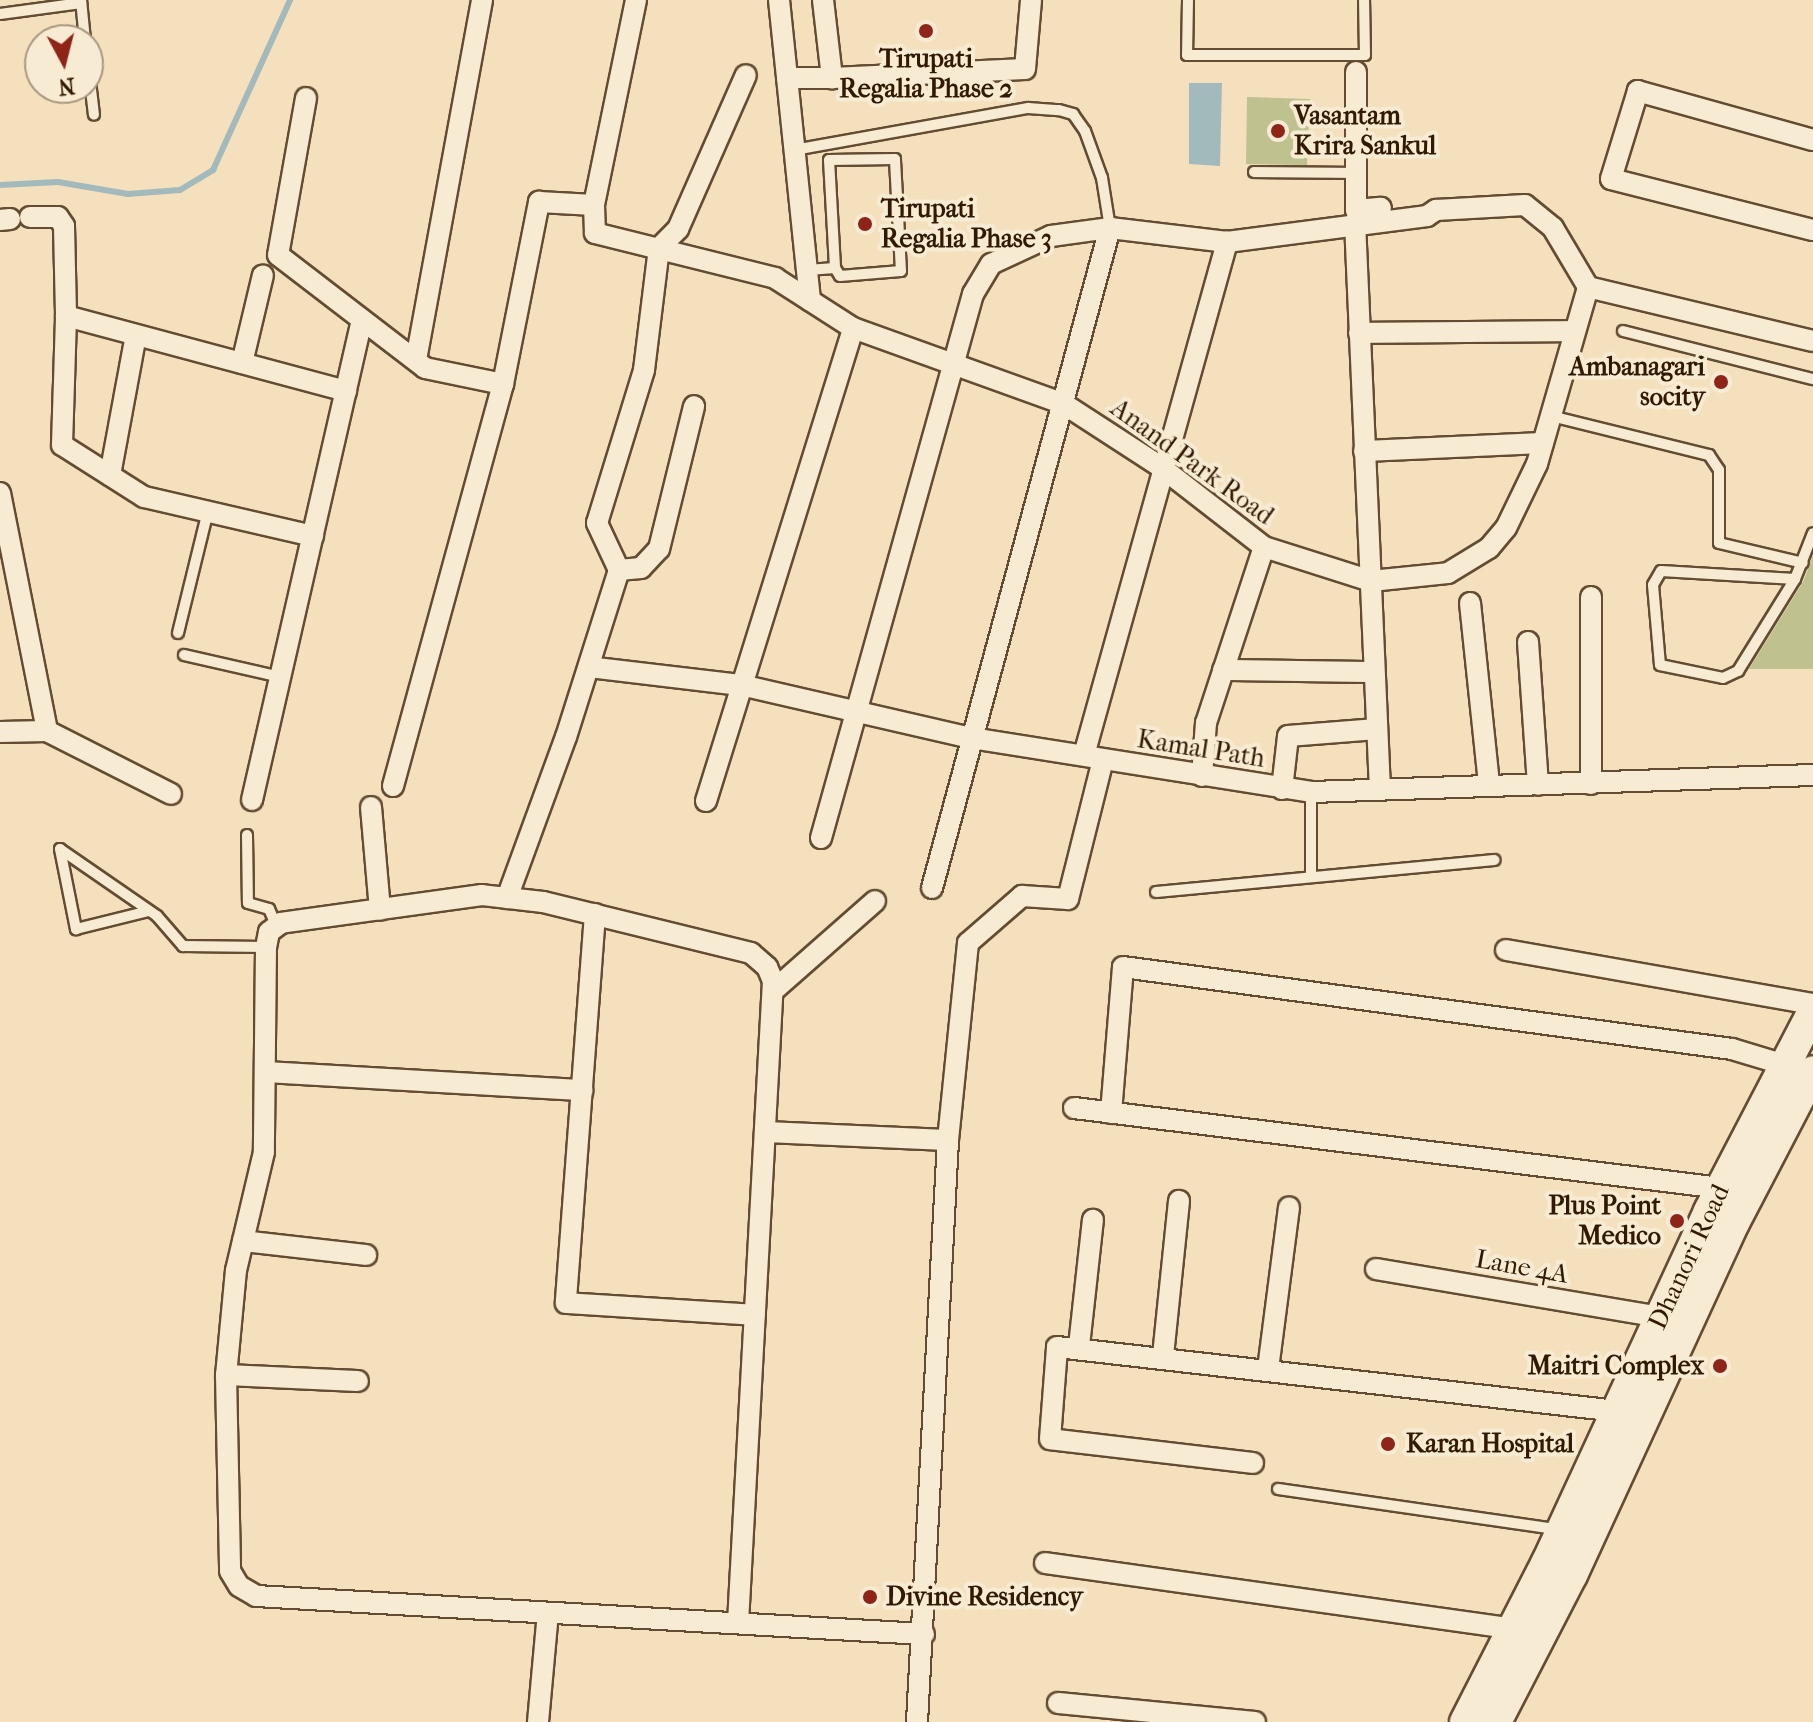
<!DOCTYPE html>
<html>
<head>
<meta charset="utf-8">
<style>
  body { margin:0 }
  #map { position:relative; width:1813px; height:1722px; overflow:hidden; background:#f5e0bd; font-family:"IM FELL French Canon",serif }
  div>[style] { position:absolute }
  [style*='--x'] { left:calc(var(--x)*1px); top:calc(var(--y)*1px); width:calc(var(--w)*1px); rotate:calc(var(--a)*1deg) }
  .green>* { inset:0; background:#bfc18f }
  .water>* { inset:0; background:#a3babd }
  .stream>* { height:6px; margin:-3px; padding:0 3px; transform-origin:3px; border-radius:3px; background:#a3babd }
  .roads { filter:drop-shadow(2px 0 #634c31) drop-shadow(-2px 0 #634c31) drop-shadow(0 2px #634c31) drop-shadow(0 -2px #634c31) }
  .service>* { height:10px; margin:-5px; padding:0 5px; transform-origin:5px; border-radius:5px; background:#f8ebd4 }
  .minor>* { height:20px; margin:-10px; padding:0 10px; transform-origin:10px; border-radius:10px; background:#f8ebd4 }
  .secondary>* { height:30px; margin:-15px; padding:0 15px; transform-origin:15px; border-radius:15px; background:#f8ebd4 }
  .dots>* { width:22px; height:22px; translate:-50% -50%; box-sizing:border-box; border:4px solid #f8ebd4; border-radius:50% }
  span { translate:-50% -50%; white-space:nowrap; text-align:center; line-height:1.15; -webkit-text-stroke:8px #f8ebd4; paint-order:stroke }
  .poi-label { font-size:26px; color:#321a02; font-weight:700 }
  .left { translate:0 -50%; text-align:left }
  .right { translate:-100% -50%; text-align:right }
  .street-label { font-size:26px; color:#321a02 }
  .north { position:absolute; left:24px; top:24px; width:80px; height:80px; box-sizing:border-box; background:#f8ebd4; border:2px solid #a99780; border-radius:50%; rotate:173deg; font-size:22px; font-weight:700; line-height:32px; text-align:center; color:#321a02 }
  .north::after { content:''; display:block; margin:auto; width:28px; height:36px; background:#8f2418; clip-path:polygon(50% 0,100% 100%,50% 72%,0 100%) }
</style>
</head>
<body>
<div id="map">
  <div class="green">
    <i style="clip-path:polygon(1247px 97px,1310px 99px,1307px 165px,1246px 164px)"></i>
    <i style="clip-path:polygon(1813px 555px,1813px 669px,1749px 669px,1803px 582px)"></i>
  </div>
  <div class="water">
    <i style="clip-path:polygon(1189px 83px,1222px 83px,1220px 166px,1189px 164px)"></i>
  </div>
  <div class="stream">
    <i style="--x:0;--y:185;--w:58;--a:-3"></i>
    <i style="--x:58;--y:182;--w:71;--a:9.7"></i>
    <i style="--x:128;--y:194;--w:52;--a:-4.4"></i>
    <i style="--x:180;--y:190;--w:39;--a:-31"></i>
    <i style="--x:213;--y:170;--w:187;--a:-65.6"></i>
  </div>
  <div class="roads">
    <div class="service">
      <i style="--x:81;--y:0;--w:40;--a:84.3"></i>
      <i style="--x:1188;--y:0;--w:55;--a:91"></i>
      <i style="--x:1187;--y:55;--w:178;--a:0"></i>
      <i style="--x:1365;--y:55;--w:55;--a:-91"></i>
      <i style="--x:0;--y:14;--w:82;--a:-7.7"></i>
      <i style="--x:88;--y:64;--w:51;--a:83.3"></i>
      <i style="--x:794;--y:150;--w:238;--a:-10.2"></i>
      <i style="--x:1028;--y:108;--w:31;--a:4"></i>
      <i style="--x:1059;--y:110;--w:15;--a:16"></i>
      <i style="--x:1073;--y:114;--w:21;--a:55"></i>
      <i style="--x:1085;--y:131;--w:50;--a:70.1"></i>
      <i style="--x:1102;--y:178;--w:51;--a:80.9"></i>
      <i style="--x:1254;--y:172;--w:102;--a:0.6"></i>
      <i style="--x:807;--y:270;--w:28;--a:-4"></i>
      <i style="--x:835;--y:268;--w:9;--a:58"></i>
      <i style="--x:840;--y:276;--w:61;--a:-4.7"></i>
      <i style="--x:901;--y:271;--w:112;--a:-93.1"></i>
      <i style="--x:895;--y:159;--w:66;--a:179.1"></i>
      <i style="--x:829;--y:160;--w:108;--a:86.8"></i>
      <i style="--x:1623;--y:331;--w:196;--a:14.2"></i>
      <i style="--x:1551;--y:416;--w:163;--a:13.9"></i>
      <i style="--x:1709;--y:455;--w:18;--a:56"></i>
      <i style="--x:1719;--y:470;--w:73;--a:90"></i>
      <i style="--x:1719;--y:543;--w:86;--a:13.4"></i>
      <i style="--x:1795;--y:579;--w:134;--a:-176.6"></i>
      <i style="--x:1661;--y:571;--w:16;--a:120"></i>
      <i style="--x:1653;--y:585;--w:80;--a:85"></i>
      <i style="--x:1660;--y:665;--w:64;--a:11.7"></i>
      <i style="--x:1723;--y:678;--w:17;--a:-25"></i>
      <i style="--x:1738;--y:671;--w:108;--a:-58.2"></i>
      <i style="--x:1795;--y:579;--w:49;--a:-68.6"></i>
      <i style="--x:178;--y:633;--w:126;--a:-76.2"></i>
      <i style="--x:184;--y:655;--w:98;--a:12.9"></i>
      <i style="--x:247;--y:835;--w:68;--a:89.2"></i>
      <i style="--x:248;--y:903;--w:22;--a:16"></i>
      <i style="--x:269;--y:909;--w:20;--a:66"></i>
      <i style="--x:60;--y:849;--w:118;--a:34.6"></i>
      <i style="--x:157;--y:916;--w:40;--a:49"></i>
      <i style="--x:183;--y:946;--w:83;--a:0.7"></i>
      <i style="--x:60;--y:849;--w:82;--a:78.7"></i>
      <i style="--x:76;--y:929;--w:75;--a:-13.9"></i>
      <i style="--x:1311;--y:876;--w:84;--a:-90"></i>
      <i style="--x:1156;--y:892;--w:340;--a:-5.4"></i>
      <i style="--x:1278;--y:1489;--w:282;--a:8.2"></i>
    </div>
    <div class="minor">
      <i style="--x:636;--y:0;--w:209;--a:101.6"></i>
      <i style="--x:594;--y:205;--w:28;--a:88"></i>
      <i style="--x:595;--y:233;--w:186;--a:14"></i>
      <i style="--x:775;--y:278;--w:93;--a:32.7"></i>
      <i style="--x:853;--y:328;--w:224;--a:19.8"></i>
      <i style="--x:1064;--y:404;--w:116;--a:33"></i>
      <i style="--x:1161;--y:467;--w:130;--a:37.8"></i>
      <i style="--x:1264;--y:547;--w:112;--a:17.6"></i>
      <i style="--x:1371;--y:581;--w:77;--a:-5.9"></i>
      <i style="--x:1448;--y:573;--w:48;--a:-31.4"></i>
      <i style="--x:1489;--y:548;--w:26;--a:-50"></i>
      <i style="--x:1506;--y:528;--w:71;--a:-64.2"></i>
      <i style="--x:1537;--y:464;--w:184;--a:-73.9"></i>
      <i style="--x:779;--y:0;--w:302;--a:84.1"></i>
      <i style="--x:823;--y:0;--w:79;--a:83.4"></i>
      <i style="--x:832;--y:78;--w:193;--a:-2.7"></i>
      <i style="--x:1025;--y:69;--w:69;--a:-85"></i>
      <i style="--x:1356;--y:72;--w:138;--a:90"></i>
      <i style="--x:1356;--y:210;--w:25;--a:-5"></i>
      <i style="--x:787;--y:78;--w:45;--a:0"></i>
      <i style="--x:306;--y:98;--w:159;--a:100.1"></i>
      <i style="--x:278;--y:255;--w:185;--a:37.5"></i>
      <i style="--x:425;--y:368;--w:80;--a:11.6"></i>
      <i style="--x:1813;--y:140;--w:182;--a:-164.4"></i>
      <i style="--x:1638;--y:91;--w:92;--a:107.1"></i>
      <i style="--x:1611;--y:179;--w:208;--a:14.2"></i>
      <i style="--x:30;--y:217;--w:28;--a:0"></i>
      <i style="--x:58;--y:217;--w:11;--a:56"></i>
      <i style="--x:64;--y:226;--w:90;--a:88.7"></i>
      <i style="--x:0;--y:220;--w:10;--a:-6"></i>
      <i style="--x:1355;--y:222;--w:568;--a:87.48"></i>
      <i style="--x:1588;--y:287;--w:231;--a:13.5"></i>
      <i style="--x:1359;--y:333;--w:214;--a:-0.5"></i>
      <i style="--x:416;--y:360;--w:366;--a:-79.6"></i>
      <i style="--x:242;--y:363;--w:90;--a:-76.6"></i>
      <i style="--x:1364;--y:451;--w:179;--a:-2.6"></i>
      <i style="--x:110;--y:475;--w:142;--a:-79.5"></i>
      <i style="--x:0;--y:493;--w:243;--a:78.8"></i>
      <i style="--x:313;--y:536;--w:173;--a:-167"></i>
      <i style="--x:144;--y:497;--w:97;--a:-147.6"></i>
      <i style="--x:62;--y:445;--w:129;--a:-88.2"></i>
      <i style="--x:66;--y:316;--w:290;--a:15"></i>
      <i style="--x:619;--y:570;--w:22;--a:-5"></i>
      <i style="--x:641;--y:568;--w:26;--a:-47"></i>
      <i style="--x:659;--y:549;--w:147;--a:-76.2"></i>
      <i style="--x:1591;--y:597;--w:187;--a:90"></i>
      <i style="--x:1470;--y:603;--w:183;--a:84"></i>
      <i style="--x:1528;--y:642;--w:143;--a:86"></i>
      <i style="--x:589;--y:667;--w:153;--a:6.8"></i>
      <i style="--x:741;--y:685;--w:236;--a:13"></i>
      <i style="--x:971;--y:738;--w:344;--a:9"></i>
      <i style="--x:1311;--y:792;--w:502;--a:-1.94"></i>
      <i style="--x:1223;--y:670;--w:151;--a:0.8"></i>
      <i style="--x:0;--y:732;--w:47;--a:-1.2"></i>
      <i style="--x:47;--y:731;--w:139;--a:26.9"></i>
      <i style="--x:1084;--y:755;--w:533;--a:-74.42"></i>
      <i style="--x:1202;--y:776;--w:53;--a:-85.7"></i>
      <i style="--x:1206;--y:723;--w:185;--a:-71.8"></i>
      <i style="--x:393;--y:786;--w:417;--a:-74.7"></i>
      <i style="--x:503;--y:384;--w:186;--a:-78.8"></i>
      <i style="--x:539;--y:202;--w:55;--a:3.1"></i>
      <i style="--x:1282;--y:789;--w:53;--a:-83.5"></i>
      <i style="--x:1288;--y:736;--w:89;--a:-4.5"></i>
      <i style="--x:252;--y:800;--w:492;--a:-77.1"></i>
      <i style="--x:706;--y:801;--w:495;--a:-72.7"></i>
      <i style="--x:371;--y:807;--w:103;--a:85"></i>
      <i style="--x:821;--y:838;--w:565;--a:-74.39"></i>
      <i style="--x:973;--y:294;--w:35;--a:-59"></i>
      <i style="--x:991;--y:264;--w:66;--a:-25"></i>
      <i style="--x:1051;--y:236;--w:60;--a:-7.7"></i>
      <i style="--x:1110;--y:228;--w:118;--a:6.8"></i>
      <i style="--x:1227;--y:242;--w:202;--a:-7.4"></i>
      <i style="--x:1427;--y:216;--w:11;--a:-34"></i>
      <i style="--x:1436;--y:210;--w:89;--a:-3.2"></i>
      <i style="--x:1525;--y:205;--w:36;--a:39"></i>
      <i style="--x:1553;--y:228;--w:69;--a:59.3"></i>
      <i style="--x:932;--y:888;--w:684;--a:-74.91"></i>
      <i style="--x:507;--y:898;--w:171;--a:-69.9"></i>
      <i style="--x:566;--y:737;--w:175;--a:-72.4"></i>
      <i style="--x:619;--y:570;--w:52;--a:-115.1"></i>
      <i style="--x:597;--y:523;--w:160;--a:-72.9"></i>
      <i style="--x:644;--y:370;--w:123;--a:-83"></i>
      <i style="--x:659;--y:248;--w:27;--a:-45"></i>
      <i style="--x:678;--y:229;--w:168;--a:-66.2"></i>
      <i style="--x:595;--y:914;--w:390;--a:94.3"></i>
      <i style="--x:566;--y:1303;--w:189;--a:3.6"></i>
      <i style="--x:1506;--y:950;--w:312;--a:10"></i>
      <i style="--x:773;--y:991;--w:136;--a:-41.4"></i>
      <i style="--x:267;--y:1072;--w:316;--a:3.3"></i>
      <i style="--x:1074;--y:1108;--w:652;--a:7.05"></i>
      <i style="--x:1111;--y:1113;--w:146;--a:-85.3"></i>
      <i style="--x:1123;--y:967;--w:614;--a:7.67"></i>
      <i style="--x:1732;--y:1049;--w:55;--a:16.8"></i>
      <i style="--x:765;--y:1132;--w:183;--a:2.5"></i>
      <i style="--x:243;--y:1241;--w:124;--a:6.5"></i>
      <i style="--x:1376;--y:1269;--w:288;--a:9.6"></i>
      <i style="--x:1079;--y:1346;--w:127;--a:-83.7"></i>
      <i style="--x:1163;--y:1356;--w:156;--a:-84.1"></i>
      <i style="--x:1268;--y:1369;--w:163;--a:-82.6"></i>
      <i style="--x:226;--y:1375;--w:132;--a:2.6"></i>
      <i style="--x:1253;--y:1463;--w:204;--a:-173.3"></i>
      <i style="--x:1050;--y:1439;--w:92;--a:-85.6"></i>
      <i style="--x:1057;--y:1347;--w:564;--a:6.52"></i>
      <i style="--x:1045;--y:1563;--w:473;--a:8"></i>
      <i style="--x:738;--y:1623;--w:643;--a:-86.88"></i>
      <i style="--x:773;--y:981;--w:15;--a:-113"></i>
      <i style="--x:767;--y:967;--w:21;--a:-139"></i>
      <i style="--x:751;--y:953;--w:214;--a:-166.2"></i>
      <i style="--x:543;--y:902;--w:61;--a:-173.5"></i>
      <i style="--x:482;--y:895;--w:203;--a:172.1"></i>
      <i style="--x:281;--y:923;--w:15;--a:143"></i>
      <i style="--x:269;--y:932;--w:15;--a:101"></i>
      <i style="--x:266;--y:947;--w:205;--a:90.6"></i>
      <i style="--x:264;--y:1152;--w:121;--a:103.3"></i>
      <i style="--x:236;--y:1270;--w:105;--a:95.4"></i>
      <i style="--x:226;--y:1375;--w:196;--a:88.8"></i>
      <i style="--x:230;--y:1571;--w:17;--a:59"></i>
      <i style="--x:239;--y:1586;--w:20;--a:30"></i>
      <i style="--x:256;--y:1596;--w:669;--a:3.26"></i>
      <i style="--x:1058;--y:1703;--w:198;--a:5.5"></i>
      <i style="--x:538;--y:1722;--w:109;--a:-84.8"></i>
      <i style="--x:917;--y:1722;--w:583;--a:-86.95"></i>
      <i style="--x:948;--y:1140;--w:198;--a:-84.2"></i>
      <i style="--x:968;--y:943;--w:72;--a:-41"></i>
      <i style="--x:1022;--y:896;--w:46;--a:3.7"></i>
      <i style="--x:1068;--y:899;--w:143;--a:-75.9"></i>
    </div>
    <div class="secondary">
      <i style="--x:1465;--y:1722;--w:180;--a:-62.9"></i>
      <i style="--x:1547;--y:1562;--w:387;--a:-65.2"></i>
      <i style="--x:1709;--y:1211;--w:225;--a:-62.5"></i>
      <i style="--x:1496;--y:1722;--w:165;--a:-62.7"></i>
      <i style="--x:1572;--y:1575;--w:387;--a:-65.3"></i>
      <i style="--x:1734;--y:1223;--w:171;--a:-62.5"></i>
    </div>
  </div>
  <div class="dots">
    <i style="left:926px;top:31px;background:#8f2418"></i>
    <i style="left:1278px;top:131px;background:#8f2418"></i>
    <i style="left:865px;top:224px;background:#8f2418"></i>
    <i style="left:1721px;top:382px;background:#8f2418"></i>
    <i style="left:1677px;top:1221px;background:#8f2418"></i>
    <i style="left:1720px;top:1366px;background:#8f2418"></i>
    <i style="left:1388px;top:1444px;background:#8f2418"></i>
    <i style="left:870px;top:1597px;background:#8f2418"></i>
  </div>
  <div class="poi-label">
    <span style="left:926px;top:74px">Tirupati<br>Regalia Phase 2</span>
    <span class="left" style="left:1294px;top:131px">Vasantam<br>Krira Sankul</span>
    <span class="left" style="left:881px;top:224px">Tirupati<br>Regalia Phase 3</span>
    <span class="right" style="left:1705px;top:382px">Ambanagari<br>socity</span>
    <span class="right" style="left:1661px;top:1221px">Plus Point<br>Medico</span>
    <span class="right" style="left:1704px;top:1366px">Maitri Complex</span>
    <span class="left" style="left:1406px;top:1444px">Karan Hospital</span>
    <span class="left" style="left:886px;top:1597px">Divine Residency</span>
  </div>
  <div class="street-label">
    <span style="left:1192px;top:462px;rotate:36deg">Anand Park Road</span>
    <span style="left:1201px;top:749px;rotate:9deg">Kamal Path</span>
    <span style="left:1689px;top:1257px;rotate:-65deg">Dhanori Road</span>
    <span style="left:1522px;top:1267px;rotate:10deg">Lane 4A</span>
  </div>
  <div class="north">N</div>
</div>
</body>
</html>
